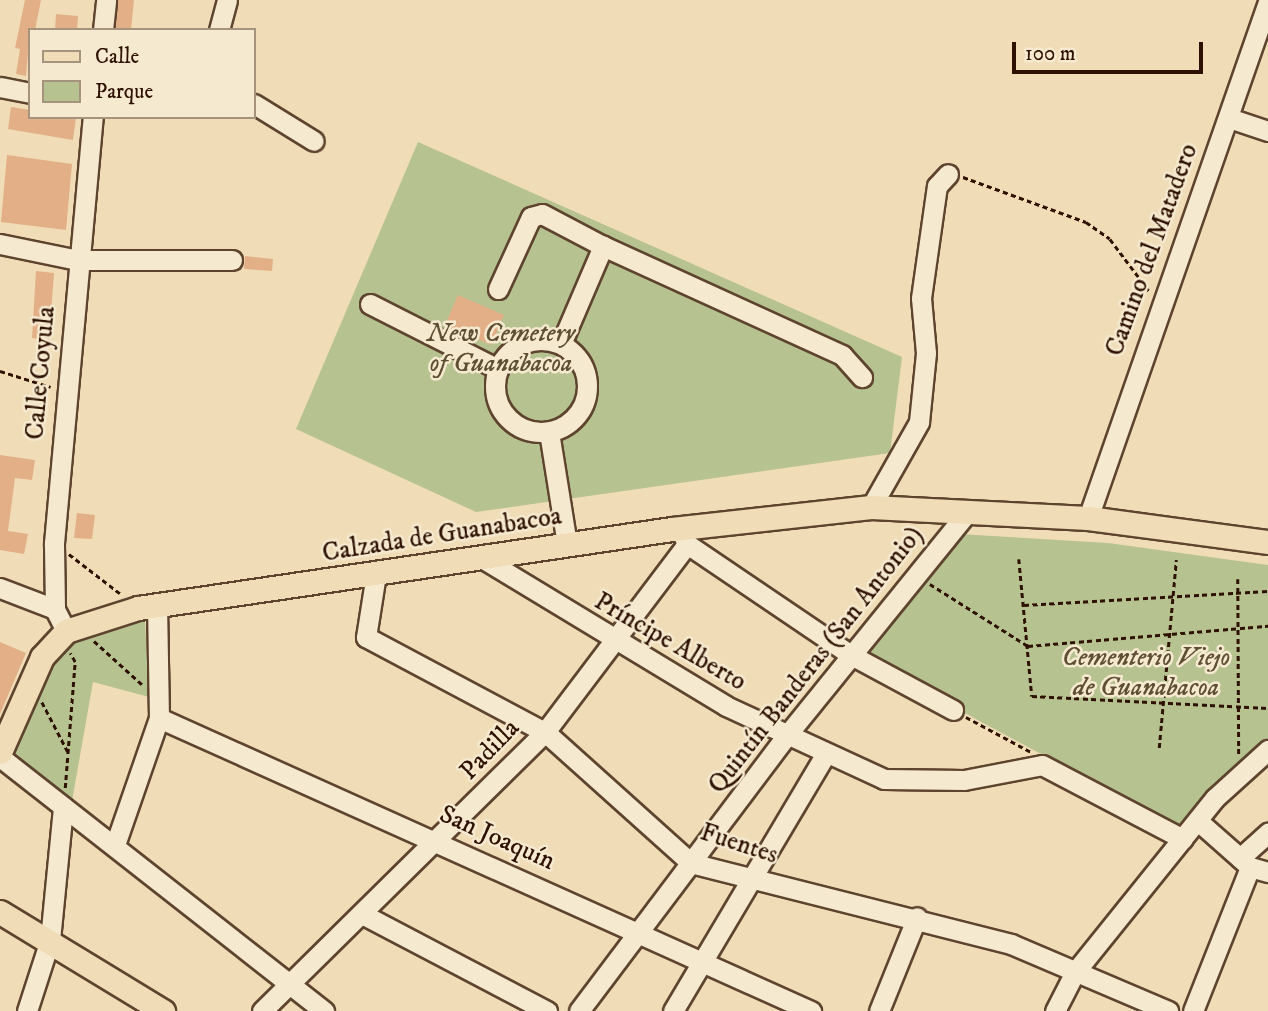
<!DOCTYPE html>
<html>
<head>
<meta charset="utf-8">
<style>
  body { margin:0 }
  #map { position:relative; width:1268px; height:1011px; overflow:hidden; background:#f0ddb7; font-family:"IM FELL DW Pica",serif }
  div>[style] { position:absolute }
  [style*='--x'] { left:calc(var(--x)*1px); top:calc(var(--y)*1px); width:calc(var(--w)*1px); rotate:calc(var(--a)*1deg) }
  .green>* { inset:0; background:#b6c290 }
  .building>* { inset:0; background:#e2af86 }
  .path>* { height:2.5px; margin-top:-1.25px; transform-origin:0; background:repeating-linear-gradient(90deg,#2e1100 0 5px,transparent 0 8.5px) }
  .roads { filter:drop-shadow(2px 0 #5e442e) drop-shadow(-2px 0 #5e442e) drop-shadow(0 2px #5e442e) drop-shadow(0 -2px #5e442e) }
  .minor>* { height:19px; margin:-9.5px; padding:0 9.5px; transform-origin:9.5px; border-radius:9.5px; background:#f5e9d0 }
  .minor>.ring { margin:-9.5px; padding:0; box-sizing:content-box; background:none; border:19px solid #f5e9d0; border-radius:50% }
  .major>* { height:23px; margin:-11.5px; padding:0 11.5px; transform-origin:11.5px; border-radius:11.5px; background:#f0ddb7 }
  span { translate:-50% -50%; white-space:nowrap; text-align:center; line-height:1.15; -webkit-text-stroke:5px #f5e9d0; paint-order:stroke }
  .street-label { font-size:26px; color:#2e1100 }
  .park-label { font-size:26px; color:#5e4f32; font-style:italic }
  .legend { position:absolute; left:28px; top:28px; width:228px; height:91px; box-sizing:border-box; background:#f5e9d0; border:2px solid #a5937d; margin:0; padding:9px 12px; list-style:none; font-size:21px; color:#2e1100 }
  .legend li { display:flex; align-items:center; gap:14px; height:35px }
  .legend b { width:35px; border:2px solid #a5937d }
  .scale { position:absolute; left:1012px; top:42px; width:191px; height:32px; box-sizing:border-box; border:4px solid #2e1100; border-top:0; padding-left:9px; font-size:21px; line-height:24px; white-space:nowrap; color:#2e1100; -webkit-text-stroke:5px #f5e9d0; paint-order:stroke }
</style>
</head>
<body>
<div id="map">
  <div class="green">
    <i style="clip-path:polygon(418px 142px,902px 357px,890px 453px,476px 512px,296px 429px)"></i>
    <i style="clip-path:polygon(959px 534px,1108px 543px,1268px 565px,1268px 746px,1176px 827px,863px 658px)"></i>
    <i style="clip-path:polygon(145px 620px,149px 697px,93px 682px,72px 801px,13px 755px,46px 666px,74px 639px)"></i>
  </div>
  <div class="building">
    <i style="clip-path:polygon(25px 0,41px 0,35px 30px,30px 30px,26px 76px,16px 74px,20px 49px,15px 48px)"></i>
    <i style="clip-path:polygon(118px 0,134px 0,131px 30px,115px 30px)"></i>
    <i style="clip-path:polygon(56px 14px,78px 16px,77px 30px,55px 30px)"></i>
    <i style="clip-path:polygon(11px 107px,30px 110px,30px 117px,76px 117px,73px 140px,8px 129px)"></i>
    <i style="clip-path:polygon(7px 155px,72px 164px,66px 230px,1px 222px)"></i>
    <i style="clip-path:polygon(245px 256px,273px 259px,272px 271px,244px 269px)"></i>
    <i style="clip-path:polygon(36px 271px,54px 273px,49px 340px,32px 338px)"></i>
    <i style="clip-path:polygon(458px 295px,504px 315px,491px 345px,445px 325px)"></i>
    <i style="clip-path:polygon(0 455px,35px 460px,32px 480px,15px 478px,8px 531px,28px 534px,24px 554px,0 550px)"></i>
    <i style="clip-path:polygon(77px 513px,95px 515px,92px 539px,74px 538px)"></i>
    <i style="clip-path:polygon(0 642px,26px 653px,0 714px)"></i>
  </div>
  <div class="path">
    <i style="--x:963;--y:177;--w:131;--a:20.1"></i>
    <i style="--x:1086;--y:222;--w:29;--a:35"></i>
    <i style="--x:1110;--y:239;--w:66;--a:53"></i>
    <i style="--x:0;--y:371;--w:53;--a:17.4"></i>
    <i style="--x:69;--y:554;--w:67;--a:37.7"></i>
    <i style="--x:1019;--y:559;--w:138;--a:84.6"></i>
    <i style="--x:1032;--y:696;--w:236;--a:2.9"></i>
    <i style="--x:1238;--y:579;--w:175;--a:89.7"></i>
    <i style="--x:930;--y:584;--w:116;--a:32.3"></i>
    <i style="--x:1028;--y:646;--w:241;--a:-4.8"></i>
    <i style="--x:1024;--y:605;--w:244;--a:-3.3"></i>
    <i style="--x:94;--y:641;--w:67;--a:42"></i>
    <i style="--x:42;--y:702;--w:56;--a:62.5"></i>
    <i style="--x:966;--y:717;--w:74;--a:28.3"></i>
    <i style="--x:1159;--y:748;--w:189;--a:-84.8"></i>
    <i style="--x:65;--y:788;--w:126;--a:-85.5"></i>
    <i style="--x:75;--y:662;--w:10;--a:-119"></i>
  </div>
  <div class="roads">
    <div class="minor">
      <i style="--x:103;--y:30;--w:30;--a:-84"></i>
      <i style="--x:219;--y:30;--w:31;--a:-75"></i>
      <i style="--x:0;--y:87;--w:31;--a:11"></i>
      <i style="--x:254;--y:104;--w:70;--a:31.7"></i>
      <i style="--x:1229;--y:118;--w:41;--a:18.4"></i>
      <i style="--x:0;--y:244;--w:80;--a:11.6"></i>
      <i style="--x:78;--y:260;--w:154;--a:0"></i>
      <i style="--x:498;--y:289;--w:79;--a:-65.4"></i>
      <i style="--x:531;--y:217;--w:11;--a:-15"></i>
      <i style="--x:542;--y:214;--w:69;--a:27.7"></i>
      <i style="--x:370;--y:304;--w:144;--a:26.9"></i>
      <i class="ring" style="left:495px;top:340px;width:73px;height:73px"></i>
      <i style="--x:561;--y:344;--w:107;--a:-66.8"></i>
      <i style="--x:603;--y:246;--w:263;--a:24.5"></i>
      <i style="--x:842;--y:355;--w:30;--a:48"></i>
      <i style="--x:549;--y:432;--w:113;--a:80.9"></i>
      <i style="--x:871;--y:507;--w:98;--a:-60.5"></i>
      <i style="--x:919;--y:422;--w:69;--a:-84.2"></i>
      <i style="--x:926;--y:353;--w:55;--a:-95.2"></i>
      <i style="--x:921;--y:298;--w:113;--a:-81.9"></i>
      <i style="--x:937;--y:186;--w:16;--a:-47"></i>
      <i style="--x:1088;--y:518;--w:546;--a:-70.77"></i>
      <i style="--x:687;--y:544;--w:198;--a:34.1"></i>
      <i style="--x:851;--y:655;--w:116;--a:28.3"></i>
      <i style="--x:482;--y:558;--w:285;--a:31.2"></i>
      <i style="--x:726;--y:706;--w:174;--a:24.8"></i>
      <i style="--x:884;--y:779;--w:80;--a:0.7"></i>
      <i style="--x:964;--y:780;--w:79;--a:-10.9"></i>
      <i style="--x:1042;--y:765;--w:159;--a:27.7"></i>
      <i style="--x:376;--y:574;--w:64;--a:99"></i>
      <i style="--x:366;--y:637;--w:203;--a:28"></i>
      <i style="--x:545;--y:732;--w:196;--a:41.9"></i>
      <i style="--x:691;--y:863;--w:330;--a:14.2"></i>
      <i style="--x:1011;--y:944;--w:171;--a:23.1"></i>
      <i style="--x:0;--y:588;--w:59;--a:20.9"></i>
      <i style="--x:66;--y:631;--w:25;--a:-117"></i>
      <i style="--x:55;--y:609;--w:66;--a:-90.9"></i>
      <i style="--x:54;--y:543;--w:428;--a:-84.8"></i>
      <i style="--x:159;--y:718;--w:715;--a:24.2"></i>
      <i style="--x:0;--y:757;--w:412;--a:38.1"></i>
      <i style="--x:1198;--y:821;--w:69;--a:41.5"></i>
      <i style="--x:1250;--y:867;--w:19;--a:16"></i>
      <i style="--x:115;--y:845;--w:134;--a:-70.9"></i>
      <i style="--x:159;--y:718;--w:113;--a:-91"></i>
      <i style="--x:1240;--y:858;--w:38;--a:-42"></i>
      <i style="--x:362;--y:914;--w:209;--a:27.7"></i>
      <i style="--x:27;--y:1011;--w:75;--a:-72.1"></i>
      <i style="--x:50;--y:940;--w:134;--a:-84.4"></i>
      <i style="--x:262;--y:1011;--w:397;--a:-44.6"></i>
      <i style="--x:545;--y:732;--w:236;--a:-52.9"></i>
      <i style="--x:687;--y:544;--w:17;--a:-114"></i>
      <i style="--x:579;--y:1011;--w:346;--a:-53"></i>
      <i style="--x:787;--y:735;--w:289;--a:-51"></i>
      <i style="--x:673;--y:1011;--w:300;--a:-59.3"></i>
      <i style="--x:879;--y:1011;--w:101;--a:-68"></i>
      <i style="--x:1055;--y:1011;--w:44;--a:-62.9"></i>
      <i style="--x:1075;--y:972;--w:223;--a:-51.2"></i>
      <i style="--x:1215;--y:798;--w:72;--a:-42.2"></i>
      <i style="--x:1193;--y:1011;--w:155;--a:-68.4"></i>
    </div>
    <div class="major">
      <i style="--x:0;--y:752;--w:104;--a:-66.1"></i>
      <i style="--x:42;--y:657;--w:35;--a:-47"></i>
      <i style="--x:66;--y:631;--w:76;--a:-17.7"></i>
      <i style="--x:138;--y:608;--w:540;--a:-8.42"></i>
      <i style="--x:672;--y:529;--w:200;--a:-6.3"></i>
      <i style="--x:871;--y:507;--w:217;--a:2.9"></i>
      <i style="--x:1088;--y:518;--w:182;--a:7.6"></i>
      <i style="--x:0;--y:912;--w:191;--a:31.3"></i>
    </div>
  </div>
  <div class="street-label">
    <span style="left:1152px;top:250px;rotate:-70deg">Camino del Matadero</span>
    <span style="left:41px;top:373px;rotate:-85deg">Calle Coyula</span>
    <span style="left:442px;top:535px;rotate:-9deg">Calzada de Guanabacoa</span>
    <span style="left:670px;top:642px;rotate:30deg">Príncipe Alberto</span>
    <span style="left:816px;top:660px;rotate:-52deg">Quintín Banderas (San Antonio)</span>
    <span style="left:490px;top:750px;rotate:-46deg">Padilla</span>
    <span style="left:497px;top:838px;rotate:24deg">San Joaquín</span>
    <span style="left:739px;top:844px;rotate:18deg">Fuentes</span>
  </div>
  <div class="park-label">
    <span style="left:501px;top:349px">New Cemetery<br>of Guanabacoa</span>
    <span style="left:1146px;top:673px">Cementerio Viejo<br>de Guanabacoa</span>
  </div>
  <ul class="legend">
  <li><b style="height:9px;background:#f0ddb7"></b>Calle</li>
  <li><b style="height:19px;background:#b6c290"></b>Parque</li>
  </ul>
  <div class="scale">100 m</div>
</div>
</body>
</html>
